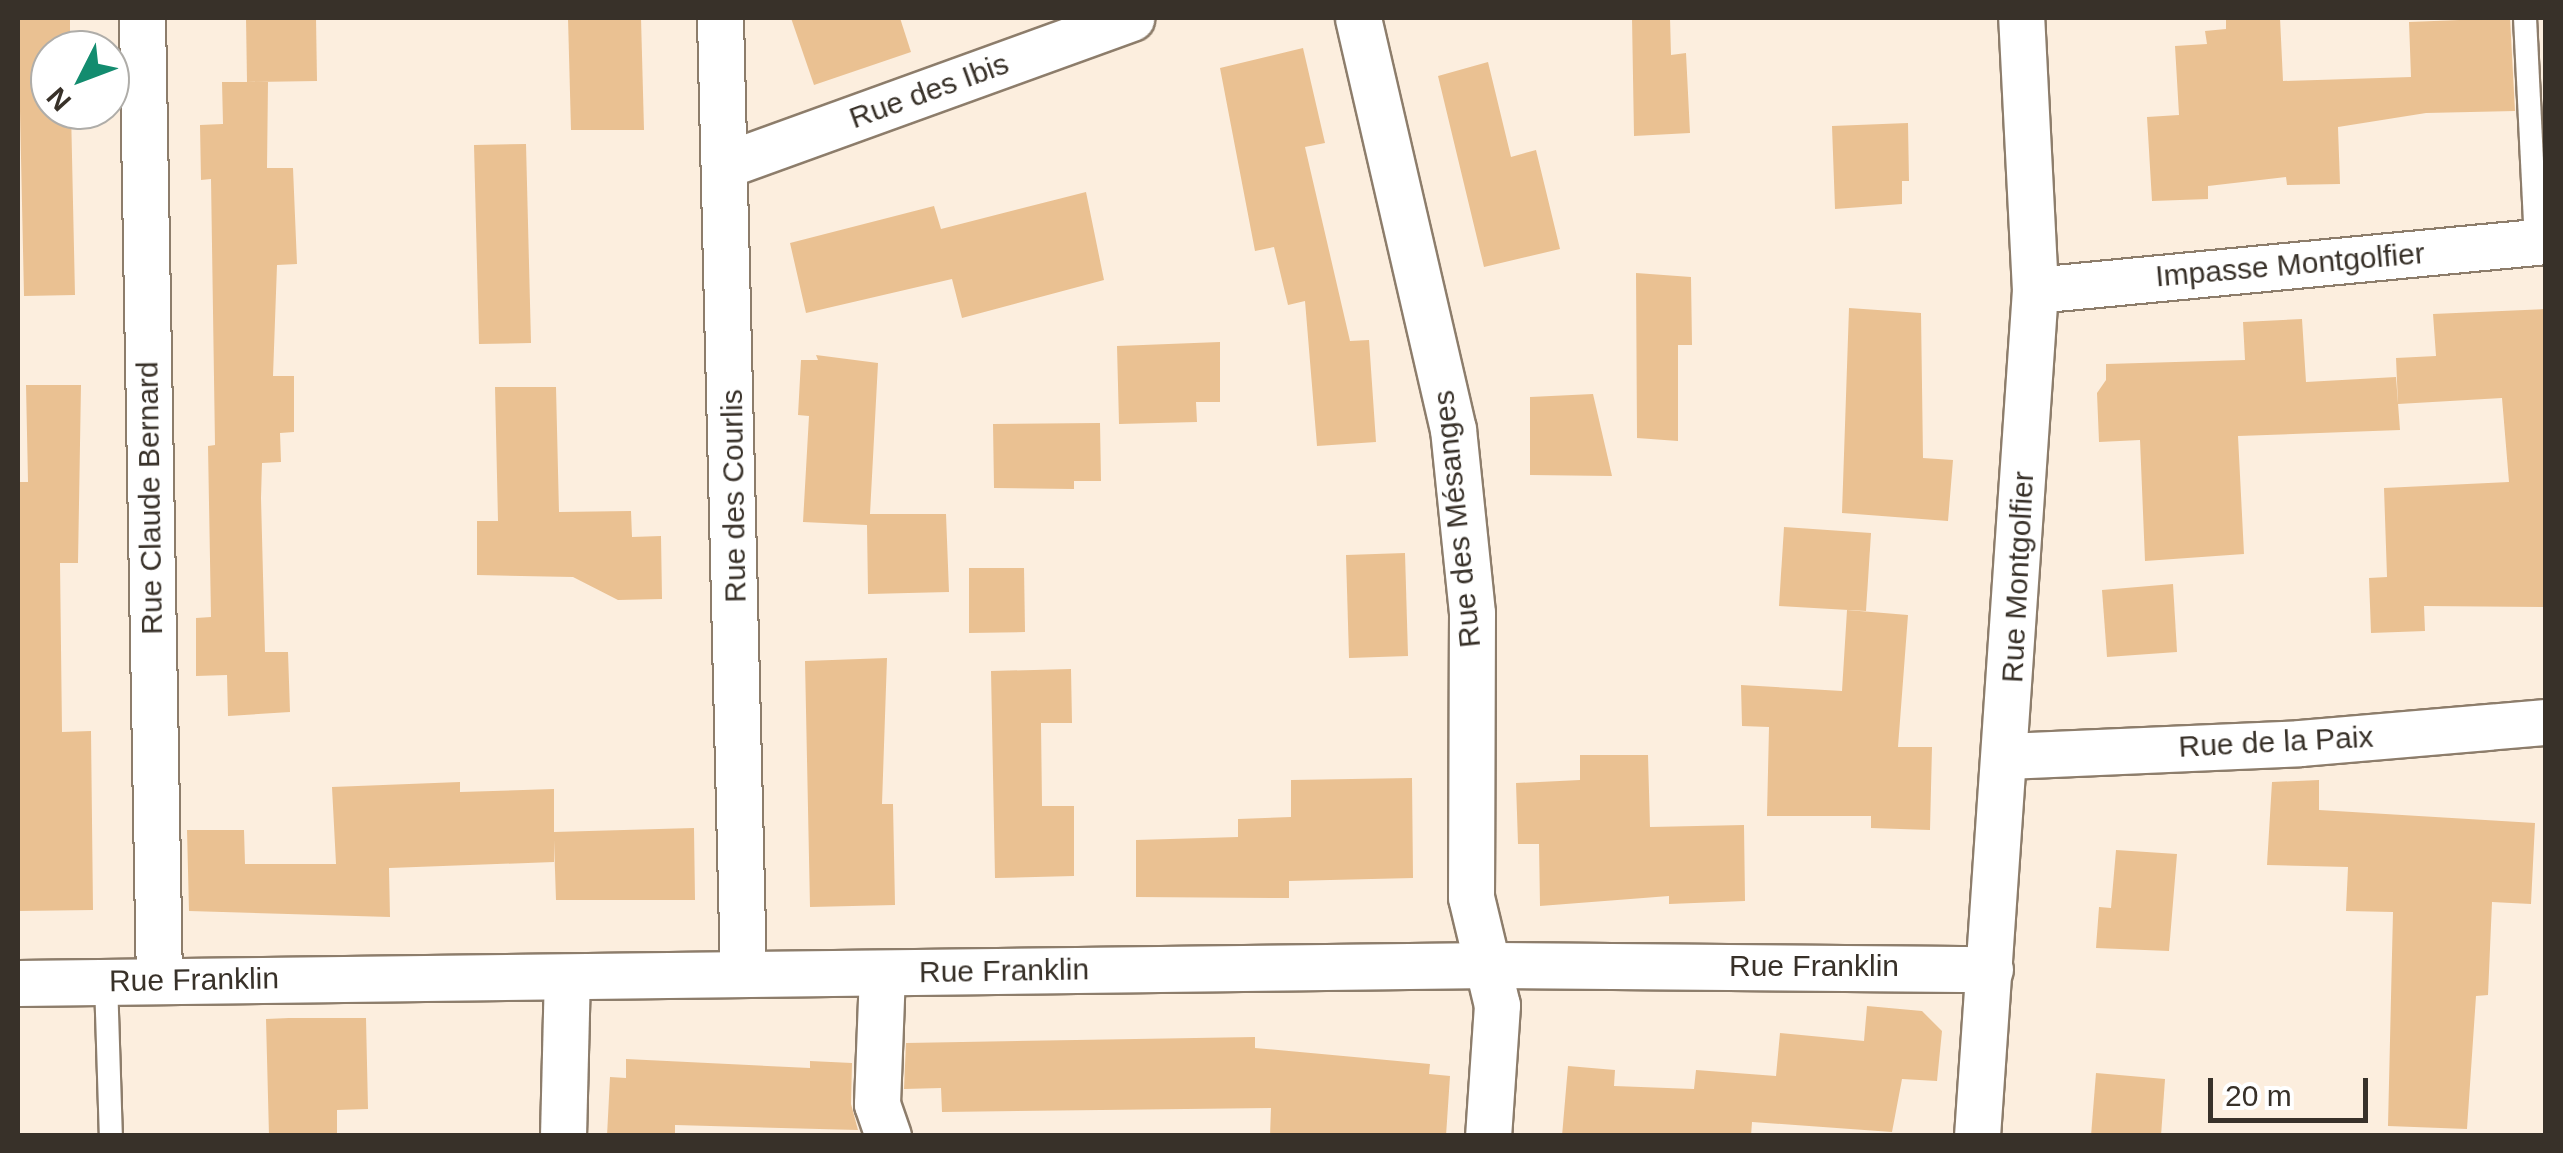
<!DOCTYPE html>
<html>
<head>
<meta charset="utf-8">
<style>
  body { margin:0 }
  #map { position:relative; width:2563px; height:1153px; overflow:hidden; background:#fceede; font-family:Arial,sans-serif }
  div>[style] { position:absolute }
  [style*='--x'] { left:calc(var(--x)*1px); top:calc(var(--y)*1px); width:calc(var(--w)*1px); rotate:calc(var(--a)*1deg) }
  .building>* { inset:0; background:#eac192 }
  .roads { filter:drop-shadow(2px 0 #8d7d6b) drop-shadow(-2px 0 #8d7d6b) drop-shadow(0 2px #8d7d6b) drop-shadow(0 -2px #8d7d6b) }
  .service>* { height:22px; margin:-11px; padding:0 11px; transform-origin:11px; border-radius:11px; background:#fff }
  .minor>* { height:45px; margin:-22.5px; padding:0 22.5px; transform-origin:22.5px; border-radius:22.5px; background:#fff }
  span { translate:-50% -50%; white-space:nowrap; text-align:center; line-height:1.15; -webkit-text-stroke:8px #fff; paint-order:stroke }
  .street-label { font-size:30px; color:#383129 }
  .frame { position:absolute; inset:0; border:20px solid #383129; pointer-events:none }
  .north { position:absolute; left:30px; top:30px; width:100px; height:100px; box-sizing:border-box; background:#fff; border:2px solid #afada9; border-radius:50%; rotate:228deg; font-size:28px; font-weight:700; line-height:40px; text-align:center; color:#383129 }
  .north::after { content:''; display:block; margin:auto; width:35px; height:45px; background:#138c6f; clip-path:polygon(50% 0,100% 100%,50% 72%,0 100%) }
  .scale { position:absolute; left:2208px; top:1078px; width:160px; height:45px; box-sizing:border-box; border:5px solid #383129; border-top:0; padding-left:12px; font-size:30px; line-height:35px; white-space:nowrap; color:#383129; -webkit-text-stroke:8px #fff; paint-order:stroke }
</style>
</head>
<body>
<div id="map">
  <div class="building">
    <i style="clip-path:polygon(18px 18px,70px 18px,70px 50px,50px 50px,50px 110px,71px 110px,75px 295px,24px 296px)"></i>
    <i style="clip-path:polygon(246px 18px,316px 18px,317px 81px,247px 82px)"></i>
    <i style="clip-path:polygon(568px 18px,641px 18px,644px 130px,571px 130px)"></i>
    <i style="clip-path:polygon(791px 18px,900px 18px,911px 52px,814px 85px)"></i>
    <i style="clip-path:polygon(1632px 18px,1670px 18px,1671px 55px,1686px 53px,1690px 133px,1634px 136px)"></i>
    <i style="clip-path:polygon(2226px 18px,2280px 18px,2283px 81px,2411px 77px,2409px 22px,2510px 18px,2515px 111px,2426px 113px,2338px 127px,2340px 184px,2287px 185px,2286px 177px,2208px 186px,2208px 199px,2152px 201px,2147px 117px,2179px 115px,2175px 46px,2207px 44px,2205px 31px,2226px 29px)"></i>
    <i style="clip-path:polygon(1303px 48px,1325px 143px,1305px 147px,1350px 341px,1369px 340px,1376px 442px,1317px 446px,1305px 301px,1288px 305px,1274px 247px,1255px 251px,1220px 68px)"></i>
    <i style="clip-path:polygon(1488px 62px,1511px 157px,1536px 150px,1560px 249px,1484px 267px,1438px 76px)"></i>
    <i style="clip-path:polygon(222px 82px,268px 82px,267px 168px,293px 168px,297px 264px,277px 265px,273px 376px,294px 376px,294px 432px,280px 433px,281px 462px,262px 463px,261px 498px,265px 652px,288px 652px,290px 712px,228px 716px,227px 675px,196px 676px,196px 618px,211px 617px,208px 446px,215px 445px,211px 179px,201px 180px,200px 125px,223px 124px)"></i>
    <i style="clip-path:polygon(1908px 123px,1909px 181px,1902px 181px,1902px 204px,1835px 209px,1832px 126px)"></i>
    <i style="clip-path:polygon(526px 144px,531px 343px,479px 344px,474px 145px)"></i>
    <i style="clip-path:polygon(1086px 192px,1104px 280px,962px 318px,952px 279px,806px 313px,790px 243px,934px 206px,941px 229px)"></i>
    <i style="clip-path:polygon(1636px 273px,1691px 277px,1692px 345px,1678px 345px,1678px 441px,1637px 438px)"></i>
    <i style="clip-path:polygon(1849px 308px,1921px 313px,1923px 458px,1953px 460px,1948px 521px,1842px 513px)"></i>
    <i style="clip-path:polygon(2546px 309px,2546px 607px,2424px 606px,2425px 631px,2371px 633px,2369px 578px,2387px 577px,2384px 488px,2509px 482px,2502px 398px,2398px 404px,2396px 358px,2436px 356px,2433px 314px)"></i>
    <i style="clip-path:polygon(2302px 319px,2306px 382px,2396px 377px,2400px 430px,2238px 436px,2244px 554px,2145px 561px,2140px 440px,2099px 442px,2097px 393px,2106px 380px,2106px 364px,2245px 360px,2243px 322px)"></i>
    <i style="clip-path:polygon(1220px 342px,1220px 402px,1196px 402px,1197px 422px,1119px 424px,1117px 346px)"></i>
    <i style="clip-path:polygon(816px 355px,878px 363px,870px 514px,946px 514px,949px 592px,868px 594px,867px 525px,803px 522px,809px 416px,798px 415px,801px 360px,818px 360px)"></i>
    <i style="clip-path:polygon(26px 385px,81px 385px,78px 563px,60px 563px,62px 732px,91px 731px,93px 910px,18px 911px,18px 482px,28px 482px)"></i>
    <i style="clip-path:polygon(495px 387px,556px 387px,559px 512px,631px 511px,632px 537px,661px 536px,662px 599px,618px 600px,573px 577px,477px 575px,477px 521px,498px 521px)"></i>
    <i style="clip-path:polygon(1593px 394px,1612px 476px,1530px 475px,1530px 397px)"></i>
    <i style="clip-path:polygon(1100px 423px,1101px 481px,1074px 481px,1074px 489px,994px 488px,993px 424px)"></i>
    <i style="clip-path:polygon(1784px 527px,1871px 533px,1866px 611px,1779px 606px)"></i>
    <i style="clip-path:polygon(1405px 553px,1408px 656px,1349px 658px,1346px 555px)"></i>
    <i style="clip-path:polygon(969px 568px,1024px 568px,1025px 632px,969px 633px)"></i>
    <i style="clip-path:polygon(2173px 584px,2177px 652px,2107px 657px,2102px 590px)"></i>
    <i style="clip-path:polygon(1847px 610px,1908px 615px,1898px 747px,1932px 747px,1930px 830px,1871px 828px,1871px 816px,1767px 816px,1769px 727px,1742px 726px,1741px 685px,1842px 691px)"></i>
    <i style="clip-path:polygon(887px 658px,882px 804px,893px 804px,895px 905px,810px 907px,805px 661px)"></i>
    <i style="clip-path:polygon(1071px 669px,1072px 723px,1041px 723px,1042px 806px,1074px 806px,1074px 876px,995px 878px,991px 671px)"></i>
    <i style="clip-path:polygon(1580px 755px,1648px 755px,1650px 827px,1744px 825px,1745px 901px,1669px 904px,1669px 896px,1540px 906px,1539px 844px,1518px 844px,1516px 783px,1580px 780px)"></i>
    <i style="clip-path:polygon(1412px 778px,1413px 878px,1289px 881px,1289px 898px,1136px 897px,1136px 840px,1238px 837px,1238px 819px,1291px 817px,1291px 780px)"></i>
    <i style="clip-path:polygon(2319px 780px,2319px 810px,2535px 823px,2531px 904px,2492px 902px,2488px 995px,2476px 996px,2467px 1129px,2388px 1126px,2393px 912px,2346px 911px,2348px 867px,2267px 865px,2272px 782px)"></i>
    <i style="clip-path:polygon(460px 782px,460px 792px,554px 789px,554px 832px,694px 828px,695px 900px,556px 900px,554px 840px,554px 862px,389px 868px,390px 917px,189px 911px,187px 830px,244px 830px,245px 864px,336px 864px,332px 787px)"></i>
    <i style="clip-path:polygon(2116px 850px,2177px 854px,2169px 951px,2096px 948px,2099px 907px,2111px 908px)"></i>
    <i style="clip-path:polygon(1867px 1006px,1922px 1011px,1942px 1031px,1937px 1081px,1902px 1079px,1892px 1132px,1752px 1122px,1751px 1136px,1562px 1136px,1568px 1066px,1615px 1070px,1614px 1086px,1694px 1089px,1696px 1070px,1776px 1076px,1780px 1033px,1864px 1041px)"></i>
    <i style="clip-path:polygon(289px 1018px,366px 1018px,368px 1109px,337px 1110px,337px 1136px,269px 1136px,266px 1019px)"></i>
    <i style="clip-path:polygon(1255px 1037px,1255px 1048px,1430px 1064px,1429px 1074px,1450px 1076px,1446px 1136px,1270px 1136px,1271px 1108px,942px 1112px,941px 1088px,904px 1089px,906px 1043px)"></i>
    <i style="clip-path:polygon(626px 1059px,810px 1068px,810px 1061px,852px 1063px,851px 1104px,858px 1130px,675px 1125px,675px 1136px,607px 1136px,610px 1077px,626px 1078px)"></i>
    <i style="clip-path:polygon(2096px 1073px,2165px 1079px,2161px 1136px,2091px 1136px)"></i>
  </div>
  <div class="roads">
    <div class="service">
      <i style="--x:2525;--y:18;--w:224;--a:87.2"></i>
      <i style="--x:106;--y:981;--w:155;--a:88.2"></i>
    </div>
    <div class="minor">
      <i style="--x:142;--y:18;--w:961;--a:88.99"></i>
      <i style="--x:720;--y:18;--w:956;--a:88.62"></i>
      <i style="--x:1358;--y:18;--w:422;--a:77"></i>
      <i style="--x:1453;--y:429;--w:185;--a:84.1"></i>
      <i style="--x:1472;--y:613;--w:284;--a:90.2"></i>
      <i style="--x:1471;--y:897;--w:111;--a:76.5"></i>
      <i style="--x:1497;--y:1005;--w:131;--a:93.9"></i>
      <i style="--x:728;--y:164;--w:429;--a:-19.9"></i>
      <i style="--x:2035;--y:290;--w:513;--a:-5.48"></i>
      <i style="--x:2006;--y:756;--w:294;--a:-2.5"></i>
      <i style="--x:2300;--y:743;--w:247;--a:-4.9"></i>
      <i style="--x:882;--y:973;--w:131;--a:92.2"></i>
      <i style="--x:877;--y:1104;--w:34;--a:71"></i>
      <i style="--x:18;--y:983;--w:1474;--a:-0.7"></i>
      <i style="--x:1492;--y:965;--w:498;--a:0.5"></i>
      <i style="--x:563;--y:1136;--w:159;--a:-88.6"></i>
      <i style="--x:1977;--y:1136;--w:848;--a:-86.08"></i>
      <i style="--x:2035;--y:290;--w:272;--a:-92.9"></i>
    </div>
  </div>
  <div class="street-label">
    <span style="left:929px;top:91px;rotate:-20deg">Rue des Ibis</span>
    <span style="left:2290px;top:265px;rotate:-5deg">Impasse Montgolfier</span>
    <span style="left:734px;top:496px;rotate:-91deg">Rue des Courlis</span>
    <span style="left:150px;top:498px;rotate:-91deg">Rue Claude Bernard</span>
    <span style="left:1457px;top:519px;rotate:-96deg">Rue des Mésanges</span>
    <span style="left:2018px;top:577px;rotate:-87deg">Rue Montgolfier</span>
    <span style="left:2276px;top:742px;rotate:-3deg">Rue de la Paix</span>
    <span style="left:1814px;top:966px">Rue Franklin</span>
    <span style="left:1004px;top:971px;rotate:-1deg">Rue Franklin</span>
    <span style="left:194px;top:980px;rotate:-1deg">Rue Franklin</span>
  </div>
  <div class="frame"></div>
  <div class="north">N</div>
  <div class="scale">20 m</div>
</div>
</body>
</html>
